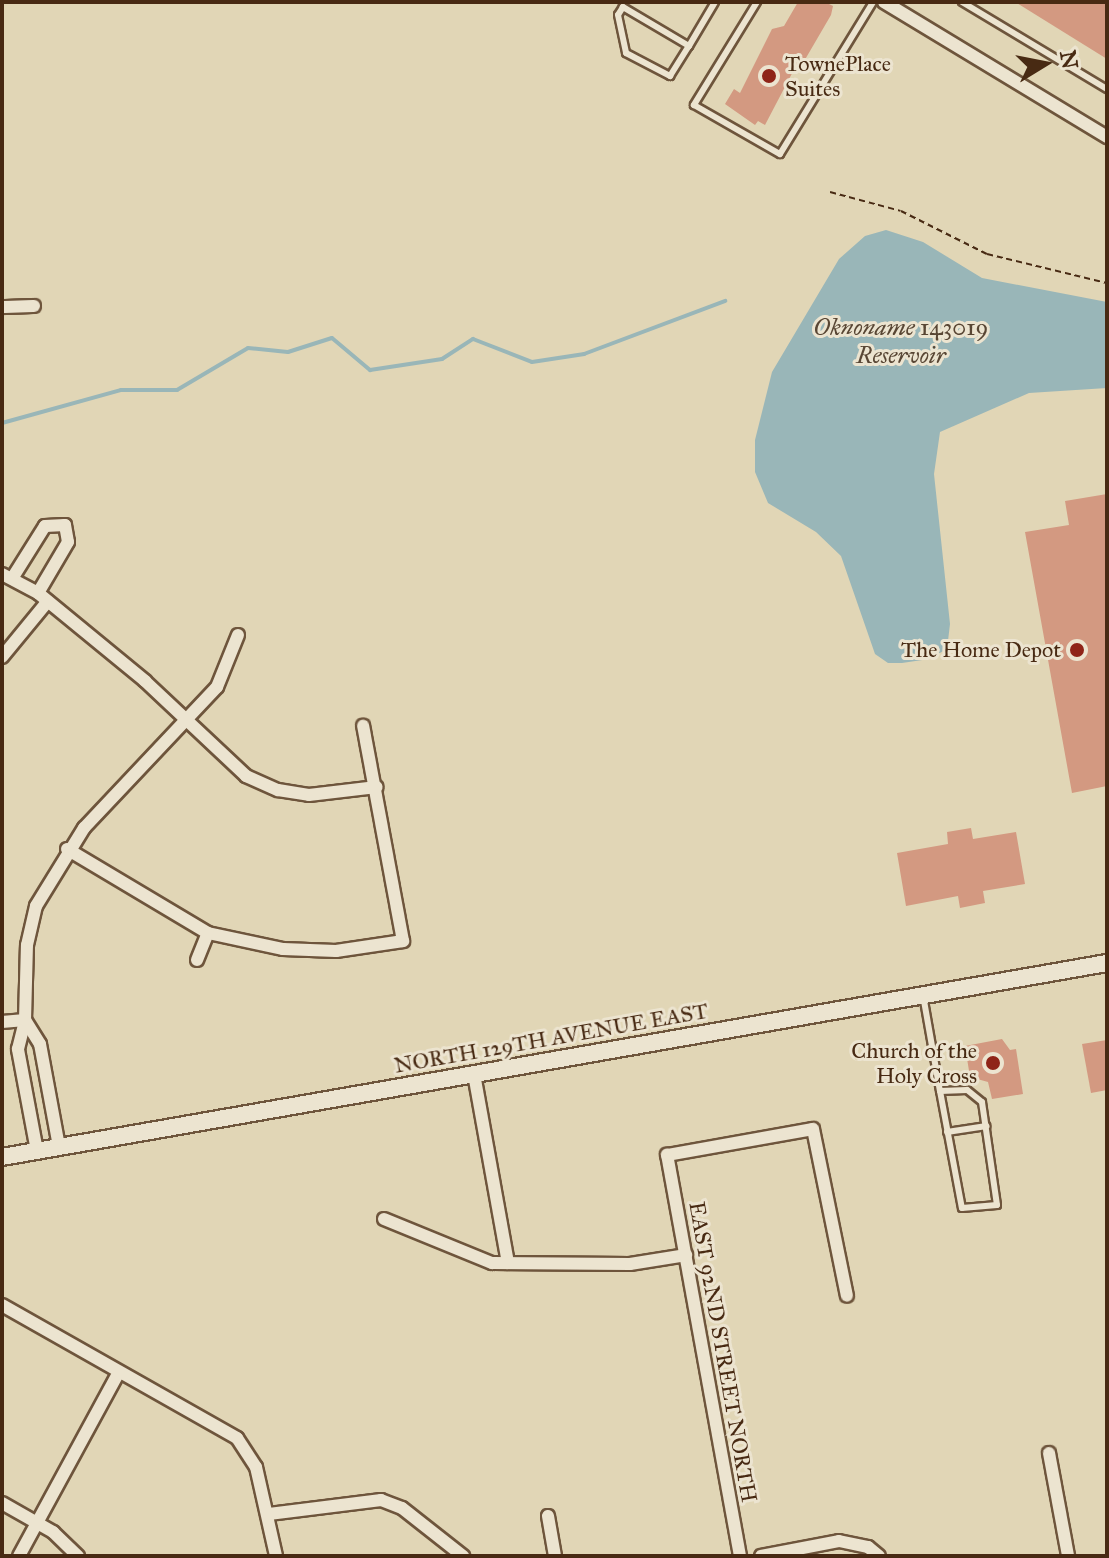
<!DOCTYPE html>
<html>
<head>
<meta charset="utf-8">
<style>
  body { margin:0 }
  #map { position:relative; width:1109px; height:1558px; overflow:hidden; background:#e1d6b6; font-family:"IM FELL Great Primer",serif }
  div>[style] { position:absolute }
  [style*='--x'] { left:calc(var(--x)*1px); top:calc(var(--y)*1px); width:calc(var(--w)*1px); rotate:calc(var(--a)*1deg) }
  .water>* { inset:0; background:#99b6b8 }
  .stream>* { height:4px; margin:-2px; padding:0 2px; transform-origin:2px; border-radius:2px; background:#99b6b8 }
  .building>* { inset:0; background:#d39981 }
  .path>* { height:2px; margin-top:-1px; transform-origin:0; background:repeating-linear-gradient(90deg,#482a13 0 6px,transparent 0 10px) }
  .roads { filter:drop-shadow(2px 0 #6e553c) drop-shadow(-2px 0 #6e553c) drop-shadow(0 2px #6e553c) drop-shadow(0 -2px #6e553c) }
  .service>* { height:6px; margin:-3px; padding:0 3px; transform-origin:3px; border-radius:3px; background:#ece4d0 }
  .minor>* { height:12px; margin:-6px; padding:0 6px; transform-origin:6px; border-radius:6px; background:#ece4d0 }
  .secondary>* { height:16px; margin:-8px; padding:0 8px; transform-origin:8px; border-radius:8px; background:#ece4d0 }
  .dots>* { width:22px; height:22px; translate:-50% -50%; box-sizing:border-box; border:4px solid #ece4d0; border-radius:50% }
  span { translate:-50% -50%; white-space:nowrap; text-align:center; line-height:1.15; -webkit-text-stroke:6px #ece4d0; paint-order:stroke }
  .poi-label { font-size:22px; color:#482a13 }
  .left { translate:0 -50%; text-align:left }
  .right { translate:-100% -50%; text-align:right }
  .street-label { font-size:22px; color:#482a13 }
  .water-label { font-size:24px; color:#584634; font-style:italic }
  .frame { position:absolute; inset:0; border:4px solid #482a13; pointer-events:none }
  .north { position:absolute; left:1005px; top:24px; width:80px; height:80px; -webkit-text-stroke:6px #ece4d0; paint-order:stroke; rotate:80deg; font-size:22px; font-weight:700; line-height:32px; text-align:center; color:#482a13 }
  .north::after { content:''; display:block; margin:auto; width:28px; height:36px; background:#482a13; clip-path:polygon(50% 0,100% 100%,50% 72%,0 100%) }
</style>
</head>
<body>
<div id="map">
  <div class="water">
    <i style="clip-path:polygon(886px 230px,923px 242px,982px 278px,1107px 302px,1107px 388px,1029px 393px,940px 432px,934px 474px,950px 624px,947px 649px,929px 659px,902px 663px,888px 663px,875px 654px,841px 556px,816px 532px,768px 503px,755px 472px,755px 440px,772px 372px,839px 259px,865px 236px)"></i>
  </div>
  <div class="stream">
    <i style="--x:2;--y:423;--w:123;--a:-15.5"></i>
    <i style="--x:121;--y:390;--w:56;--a:0"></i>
    <i style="--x:177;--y:390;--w:82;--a:-30.6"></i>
    <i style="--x:248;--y:348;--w:40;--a:5.7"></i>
    <i style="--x:288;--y:352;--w:46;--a:-17.7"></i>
    <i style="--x:332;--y:338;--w:50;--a:40.1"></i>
    <i style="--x:370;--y:370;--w:73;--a:-8.7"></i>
    <i style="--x:442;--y:359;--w:37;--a:-33"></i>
    <i style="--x:473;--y:339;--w:63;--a:21.3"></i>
    <i style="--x:532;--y:362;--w:53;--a:-8.7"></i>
    <i style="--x:584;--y:354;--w:151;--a:-20.6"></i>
  </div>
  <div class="building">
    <i style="clip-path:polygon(798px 2px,825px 2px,833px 6px,831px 15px,803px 63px,799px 60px,765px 125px,758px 121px,755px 125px,725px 104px,734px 89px,740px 93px,772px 29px,784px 26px)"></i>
    <i style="clip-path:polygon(1015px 2px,1107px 2px,1107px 59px)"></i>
    <i style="clip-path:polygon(1107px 494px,1107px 786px,1072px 793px,1025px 532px,1069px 525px,1065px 501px)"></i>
    <i style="clip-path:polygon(971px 828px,973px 839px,1016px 832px,1025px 884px,983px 891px,985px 903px,960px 908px,958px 896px,906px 906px,897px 853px,948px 844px,947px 832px)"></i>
    <i style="clip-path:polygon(1002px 1039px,1010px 1050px,1016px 1049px,1023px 1094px,992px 1099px,988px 1082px,970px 1077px,965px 1046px)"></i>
    <i style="clip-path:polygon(1107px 1040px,1107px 1090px,1091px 1093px,1082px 1044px)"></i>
  </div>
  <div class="path">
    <i style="--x:830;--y:192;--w:73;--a:15"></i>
    <i style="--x:901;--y:211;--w:96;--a:26.6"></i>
    <i style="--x:987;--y:254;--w:123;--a:13.6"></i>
  </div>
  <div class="roads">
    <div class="service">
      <i style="--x:757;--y:2;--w:121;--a:121.5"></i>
      <i style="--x:694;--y:105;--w:99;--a:29.7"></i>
      <i style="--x:780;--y:154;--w:178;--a:-58.5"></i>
      <i style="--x:962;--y:2;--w:169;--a:31"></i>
      <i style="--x:689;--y:46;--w:77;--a:-149.4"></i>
      <i style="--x:623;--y:7;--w:9;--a:122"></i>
      <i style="--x:618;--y:15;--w:39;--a:78"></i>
      <i style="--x:626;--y:53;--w:50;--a:27.6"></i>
      <i style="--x:670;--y:76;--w:36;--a:-58"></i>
      <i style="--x:689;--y:46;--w:51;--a:-59.4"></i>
      <i style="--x:923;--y:995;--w:97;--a:80"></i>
      <i style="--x:940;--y:1091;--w:119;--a:79.4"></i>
      <i style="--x:962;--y:1208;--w:35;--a:-5"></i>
      <i style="--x:997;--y:1205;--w:104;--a:-98.3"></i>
      <i style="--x:982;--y:1102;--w:19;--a:-141"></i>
      <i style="--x:967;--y:1090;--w:27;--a:178"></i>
      <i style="--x:947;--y:1132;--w:40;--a:-8.5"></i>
    </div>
    <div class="minor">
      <i style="--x:884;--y:2;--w:261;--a:31.2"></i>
      <i style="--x:2;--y:307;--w:32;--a:-2"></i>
      <i style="--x:2;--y:574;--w:41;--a:27.8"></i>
      <i style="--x:38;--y:593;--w:139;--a:39.4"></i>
      <i style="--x:145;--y:681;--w:139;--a:43.2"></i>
      <i style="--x:246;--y:776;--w:35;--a:24"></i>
      <i style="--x:278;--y:790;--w:31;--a:9"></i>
      <i style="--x:309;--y:795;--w:68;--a:-6.7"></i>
      <i style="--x:13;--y:577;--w:60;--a:-57.9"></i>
      <i style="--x:45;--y:526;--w:20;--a:-3"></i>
      <i style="--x:65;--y:525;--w:17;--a:80"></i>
      <i style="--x:68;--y:542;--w:59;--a:120.5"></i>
      <i style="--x:2;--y:657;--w:72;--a:-50.6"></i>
      <i style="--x:67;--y:849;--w:164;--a:30.8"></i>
      <i style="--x:208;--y:933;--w:77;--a:12"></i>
      <i style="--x:283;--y:949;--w:53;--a:2.2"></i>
      <i style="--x:336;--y:951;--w:68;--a:-8.5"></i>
      <i style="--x:403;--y:941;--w:219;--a:-100.5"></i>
      <i style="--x:197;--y:960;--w:29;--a:-68"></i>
      <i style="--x:25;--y:1020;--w:28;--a:58"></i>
      <i style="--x:40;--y:1044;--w:105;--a:79.5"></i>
      <i style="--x:2;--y:1022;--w:23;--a:-5"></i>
      <i style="--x:474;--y:1074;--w:192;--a:79.8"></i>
      <i style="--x:37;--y:1151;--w:104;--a:-100.6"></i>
      <i style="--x:18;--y:1049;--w:30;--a:-76"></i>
      <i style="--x:25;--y:1020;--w:75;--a:-88.5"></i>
      <i style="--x:27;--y:945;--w:40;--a:-77"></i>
      <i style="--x:36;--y:906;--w:92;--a:-58.4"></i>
      <i style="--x:84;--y:828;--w:194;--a:-46.7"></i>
      <i style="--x:217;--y:687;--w:56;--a:-68"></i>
      <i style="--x:384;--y:1219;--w:117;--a:22.2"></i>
      <i style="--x:492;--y:1263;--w:138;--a:0.4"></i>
      <i style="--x:630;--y:1264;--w:57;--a:-9.1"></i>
      <i style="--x:2;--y:1305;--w:270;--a:29.5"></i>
      <i style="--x:237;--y:1438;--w:35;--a:57"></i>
      <i style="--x:256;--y:1467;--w:91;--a:77.3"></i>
      <i style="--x:1049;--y:1453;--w:105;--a:79.5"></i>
      <i style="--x:2;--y:1503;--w:59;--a:29.6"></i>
      <i style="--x:53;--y:1532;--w:35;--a:44"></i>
      <i style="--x:269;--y:1514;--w:113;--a:-7.1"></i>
      <i style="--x:381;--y:1500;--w:22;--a:21"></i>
      <i style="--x:402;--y:1508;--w:78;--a:38.2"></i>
      <i style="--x:548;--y:1516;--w:41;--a:80.1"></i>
      <i style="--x:19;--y:1556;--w:209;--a:-61.5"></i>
      <i style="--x:740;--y:1556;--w:408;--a:-100.3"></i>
      <i style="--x:667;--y:1155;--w:148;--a:-10.1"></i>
      <i style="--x:813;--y:1129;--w:170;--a:78.5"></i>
      <i style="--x:761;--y:1556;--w:79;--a:-10.9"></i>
      <i style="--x:839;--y:1541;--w:30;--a:12"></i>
      <i style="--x:868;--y:1547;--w:14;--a:39"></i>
    </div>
    <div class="secondary">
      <i style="--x:2;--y:1157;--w:1122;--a:-9.96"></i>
    </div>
  </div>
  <div class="dots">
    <i style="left:769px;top:76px;background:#8f2418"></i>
    <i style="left:1077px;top:650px;background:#8f2418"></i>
    <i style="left:993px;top:1063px;background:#8f2418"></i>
  </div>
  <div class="poi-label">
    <span class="left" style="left:785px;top:76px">TownePlace<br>Suites</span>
    <span class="right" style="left:1061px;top:650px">The Home Depot</span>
    <span class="right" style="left:977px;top:1063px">Church of the<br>Holy Cross</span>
  </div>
  <div class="street-label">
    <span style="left:551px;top:1038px;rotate:-10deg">NORTH 129TH AVENUE EAST</span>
    <span style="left:723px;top:1352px;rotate:80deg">EAST 92ND STREET NORTH</span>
  </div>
  <div class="water-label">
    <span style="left:901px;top:342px">Oknoname 143019<br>Reservoir</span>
  </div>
  <div class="frame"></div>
  <div class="north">N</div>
</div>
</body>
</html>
